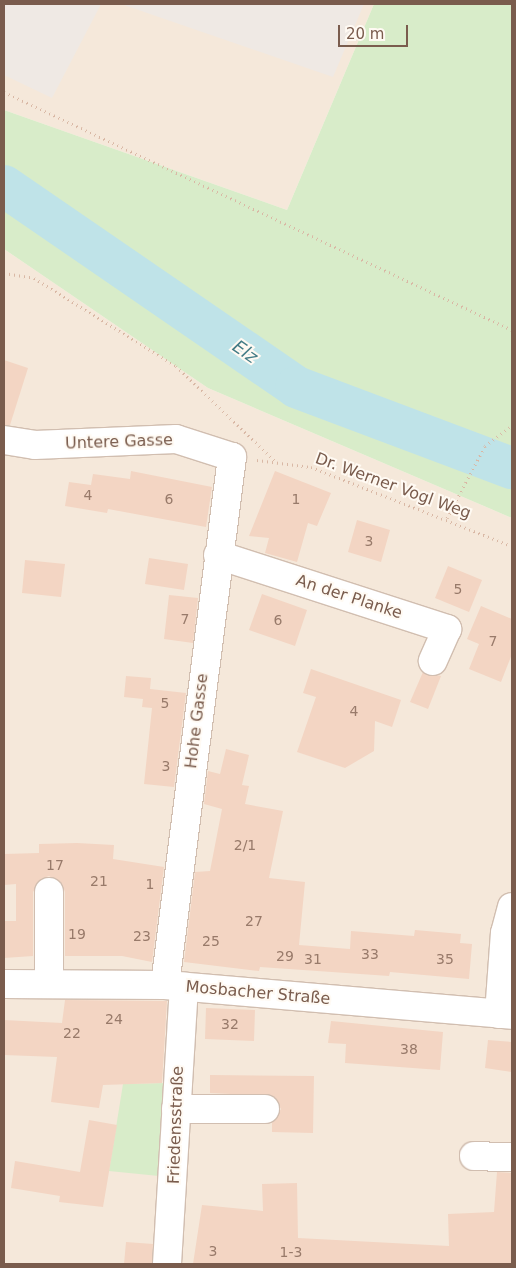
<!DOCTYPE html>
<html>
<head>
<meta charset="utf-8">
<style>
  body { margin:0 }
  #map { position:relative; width:516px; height:1268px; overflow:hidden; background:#fdf6ec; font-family:"DejaVu Sans",sans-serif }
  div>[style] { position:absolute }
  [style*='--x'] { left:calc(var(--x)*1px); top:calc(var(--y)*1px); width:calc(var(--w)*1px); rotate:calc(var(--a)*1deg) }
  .residential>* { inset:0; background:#f5e8da }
  .industrial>* { inset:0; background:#efe9e4 }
  .green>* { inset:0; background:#d8ecc9 }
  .river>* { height:42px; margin:-21px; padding:0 21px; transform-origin:21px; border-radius:21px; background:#bfe3e8 }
  .building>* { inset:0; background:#f3d5c3 }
  .path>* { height:3px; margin-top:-1.5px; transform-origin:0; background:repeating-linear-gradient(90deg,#d9b8a5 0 1px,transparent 0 5px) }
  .roads { filter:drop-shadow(1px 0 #d1beb0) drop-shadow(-1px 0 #d1beb0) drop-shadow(0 1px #d1beb0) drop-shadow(0 -1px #d1beb0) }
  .minor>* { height:28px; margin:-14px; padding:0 14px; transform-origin:14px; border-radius:14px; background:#fff }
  span { translate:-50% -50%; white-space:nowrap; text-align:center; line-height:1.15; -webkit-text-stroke:4px #fffaf3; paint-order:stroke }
  .number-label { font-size:14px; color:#987a6a }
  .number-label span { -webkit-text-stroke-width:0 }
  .street-label { font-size:16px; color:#7a5c4d }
  .water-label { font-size:18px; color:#437c86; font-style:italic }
  .frame { position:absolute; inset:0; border:5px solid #7a5c4d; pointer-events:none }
  .scale { position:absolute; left:338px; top:25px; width:70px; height:22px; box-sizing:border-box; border:2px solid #7a5c4d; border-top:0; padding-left:6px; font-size:15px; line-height:18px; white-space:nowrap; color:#7a5c4d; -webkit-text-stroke:4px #fffaf3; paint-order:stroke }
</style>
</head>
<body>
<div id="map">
  <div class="residential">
    <i style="clip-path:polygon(4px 4px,374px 4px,287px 210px,4px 110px)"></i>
    <i style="clip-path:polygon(4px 249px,208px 388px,512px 518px,512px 1264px,4px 1264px)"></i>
  </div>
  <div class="industrial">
    <i style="clip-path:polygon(4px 4px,101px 4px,52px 98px,4px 75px)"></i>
    <i style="clip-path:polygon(121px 4px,364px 4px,333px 77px)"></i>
  </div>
  <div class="green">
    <i style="clip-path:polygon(374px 4px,512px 4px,512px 518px,208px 388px,4px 249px,4px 110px,287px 210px)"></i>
    <i style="clip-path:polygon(166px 1083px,159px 1176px,109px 1171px,123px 1084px)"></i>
  </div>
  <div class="river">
    <i style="--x:4;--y:186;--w:354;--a:34.5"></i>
    <i style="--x:296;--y:387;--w:231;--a:20.6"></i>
  </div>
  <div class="building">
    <i style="clip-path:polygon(4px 360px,28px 368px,10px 425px,4px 425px)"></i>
    <i style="clip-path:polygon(131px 471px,212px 487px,206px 527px,108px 509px,107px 513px,65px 506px,69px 482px,91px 485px,93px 474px,130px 479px)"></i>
    <i style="clip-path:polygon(275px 471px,331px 493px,317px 526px,308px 523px,297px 562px,265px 553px,269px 538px,249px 536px)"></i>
    <i style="clip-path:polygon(357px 520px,390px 530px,381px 562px,348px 552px)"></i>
    <i style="clip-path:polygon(149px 558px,188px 564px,184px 590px,145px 584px)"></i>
    <i style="clip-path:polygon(25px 560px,65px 564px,61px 597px,22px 593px)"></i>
    <i style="clip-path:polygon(448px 566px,482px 580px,469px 612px,435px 598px)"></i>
    <i style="clip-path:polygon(262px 594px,307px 610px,295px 646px,249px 630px)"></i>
    <i style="clip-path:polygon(169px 595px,198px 598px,193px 643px,164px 639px)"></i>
    <i style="clip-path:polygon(481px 606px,512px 619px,512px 654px,501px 682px,469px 669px,479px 644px,467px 639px)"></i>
    <i style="clip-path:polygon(311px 669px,401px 700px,392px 727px,375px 721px,374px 751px,345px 768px,297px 752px,316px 697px,303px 693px)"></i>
    <i style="clip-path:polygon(423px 672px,441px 676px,428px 709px,410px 702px)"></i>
    <i style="clip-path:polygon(126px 676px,151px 678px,150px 689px,186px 693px,174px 787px,144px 784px,152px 708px,142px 707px,143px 699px,124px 697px)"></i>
    <i style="clip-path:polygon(226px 749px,249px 755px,242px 785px,249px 786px,245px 804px,283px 811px,269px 878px,305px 882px,299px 945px,350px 949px,351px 931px,414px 936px,415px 930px,461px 934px,460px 943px,472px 944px,469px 979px,390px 972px,389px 976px,260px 967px,259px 971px,184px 962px,195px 872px,210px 871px,222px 809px,204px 804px,208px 771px,220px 774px)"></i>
    <i style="clip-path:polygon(77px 843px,114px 845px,113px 859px,164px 867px,152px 962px,122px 956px,65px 956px,65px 892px,62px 884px,49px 876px,41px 879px,33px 892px,33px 956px,4px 958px,4px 921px,16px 921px,16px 884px,4px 885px,4px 854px,39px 853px,39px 844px)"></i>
    <i style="clip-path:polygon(65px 1000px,167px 1001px,162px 1083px,103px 1085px,99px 1108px,51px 1102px,57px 1057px,4px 1055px,4px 1020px,62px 1023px)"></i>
    <i style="clip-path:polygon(206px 1008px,255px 1010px,254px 1041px,205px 1039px)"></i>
    <i style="clip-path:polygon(331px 1021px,443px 1032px,440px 1070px,345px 1063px,346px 1044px,328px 1043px)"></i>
    <i style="clip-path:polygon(488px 1040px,512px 1042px,512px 1072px,485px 1068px)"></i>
    <i style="clip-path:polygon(210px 1075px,314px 1076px,313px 1133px,272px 1132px,272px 1123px,281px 1109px,273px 1096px,210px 1093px)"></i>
    <i style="clip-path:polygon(89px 1120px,117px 1125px,103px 1207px,59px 1202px,60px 1196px,11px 1188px,15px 1161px,80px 1172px)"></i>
    <i style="clip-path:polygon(497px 1172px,512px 1173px,512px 1264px,193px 1264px,202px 1205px,263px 1211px,262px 1184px,297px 1183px,298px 1238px,449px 1246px,448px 1214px,494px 1212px)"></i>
    <i style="clip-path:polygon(126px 1242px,153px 1244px,152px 1264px,124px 1264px)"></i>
  </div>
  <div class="path">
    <i style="--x:4;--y:92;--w:561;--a:25.1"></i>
    <i style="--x:4;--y:273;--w:30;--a:9"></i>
    <i style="--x:34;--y:278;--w:167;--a:31.8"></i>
    <i style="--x:176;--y:366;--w:140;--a:43.8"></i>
    <i style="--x:257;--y:460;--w:54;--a:7.4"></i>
    <i style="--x:311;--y:467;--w:216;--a:21.5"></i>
    <i style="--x:447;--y:518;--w:81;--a:-62.2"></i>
    <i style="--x:485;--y:446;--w:34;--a:-37"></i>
  </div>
  <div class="roads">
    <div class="minor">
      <i style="--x:4;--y:440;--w:31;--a:9"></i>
      <i style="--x:35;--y:445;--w:141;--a:-2.4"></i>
      <i style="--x:176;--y:439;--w:59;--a:17.8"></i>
      <i style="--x:232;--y:457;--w:532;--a:97.23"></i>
      <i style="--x:218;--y:555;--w:241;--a:17.9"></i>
      <i style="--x:447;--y:629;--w:35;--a:114"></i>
      <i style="--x:49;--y:892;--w:91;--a:90"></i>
      <i style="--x:4;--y:984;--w:161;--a:0.4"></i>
      <i style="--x:165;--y:985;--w:348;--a:4.9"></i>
      <i style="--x:499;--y:1014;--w:81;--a:-85.8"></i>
      <i style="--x:505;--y:933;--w:27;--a:-75"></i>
      <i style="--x:176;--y:1109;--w:89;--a:0"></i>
      <i style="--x:474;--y:1156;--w:38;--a:2"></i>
      <i style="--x:167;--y:1264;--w:278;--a:-86.5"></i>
    </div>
  </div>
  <div class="number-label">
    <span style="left:88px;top:495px">4</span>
    <span style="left:169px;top:499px">6</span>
    <span style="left:296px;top:499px">1</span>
    <span style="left:369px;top:541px">3</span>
    <span style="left:458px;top:589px">5</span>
    <span style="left:185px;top:619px">7</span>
    <span style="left:278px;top:620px">6</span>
    <span style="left:493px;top:641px">7</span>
    <span style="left:165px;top:703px">5</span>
    <span style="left:354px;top:711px">4</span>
    <span style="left:166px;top:766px">3</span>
    <span style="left:245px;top:845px">2/1</span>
    <span style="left:55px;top:865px">17</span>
    <span style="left:99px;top:881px">21</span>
    <span style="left:150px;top:884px">1</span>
    <span style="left:254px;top:921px">27</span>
    <span style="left:77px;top:934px">19</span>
    <span style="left:142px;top:936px">23</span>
    <span style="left:211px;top:941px">25</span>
    <span style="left:370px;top:954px">33</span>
    <span style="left:285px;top:956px">29</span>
    <span style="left:313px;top:959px">31</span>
    <span style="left:445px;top:959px">35</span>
    <span style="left:114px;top:1019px">24</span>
    <span style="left:230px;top:1024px">32</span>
    <span style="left:72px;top:1033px">22</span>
    <span style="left:409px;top:1049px">38</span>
    <span style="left:213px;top:1251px">3</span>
    <span style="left:291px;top:1252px">1-3</span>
  </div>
  <div class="street-label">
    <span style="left:119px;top:442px;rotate:-2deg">Untere Gasse</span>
    <span style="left:393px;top:486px;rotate:20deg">Dr. Werner Vogl Weg</span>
    <span style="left:349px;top:597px;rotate:18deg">An der Planke</span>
    <span style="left:197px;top:721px;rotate:-83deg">Hohe Gasse</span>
    <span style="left:258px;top:993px;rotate:5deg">Mosbacher Straße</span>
    <span style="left:176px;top:1125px;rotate:-88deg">Friedensstraße</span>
  </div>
  <div class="water-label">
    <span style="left:245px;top:352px;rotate:35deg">Elz</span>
  </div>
  <div class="frame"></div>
  <div class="scale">20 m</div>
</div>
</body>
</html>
